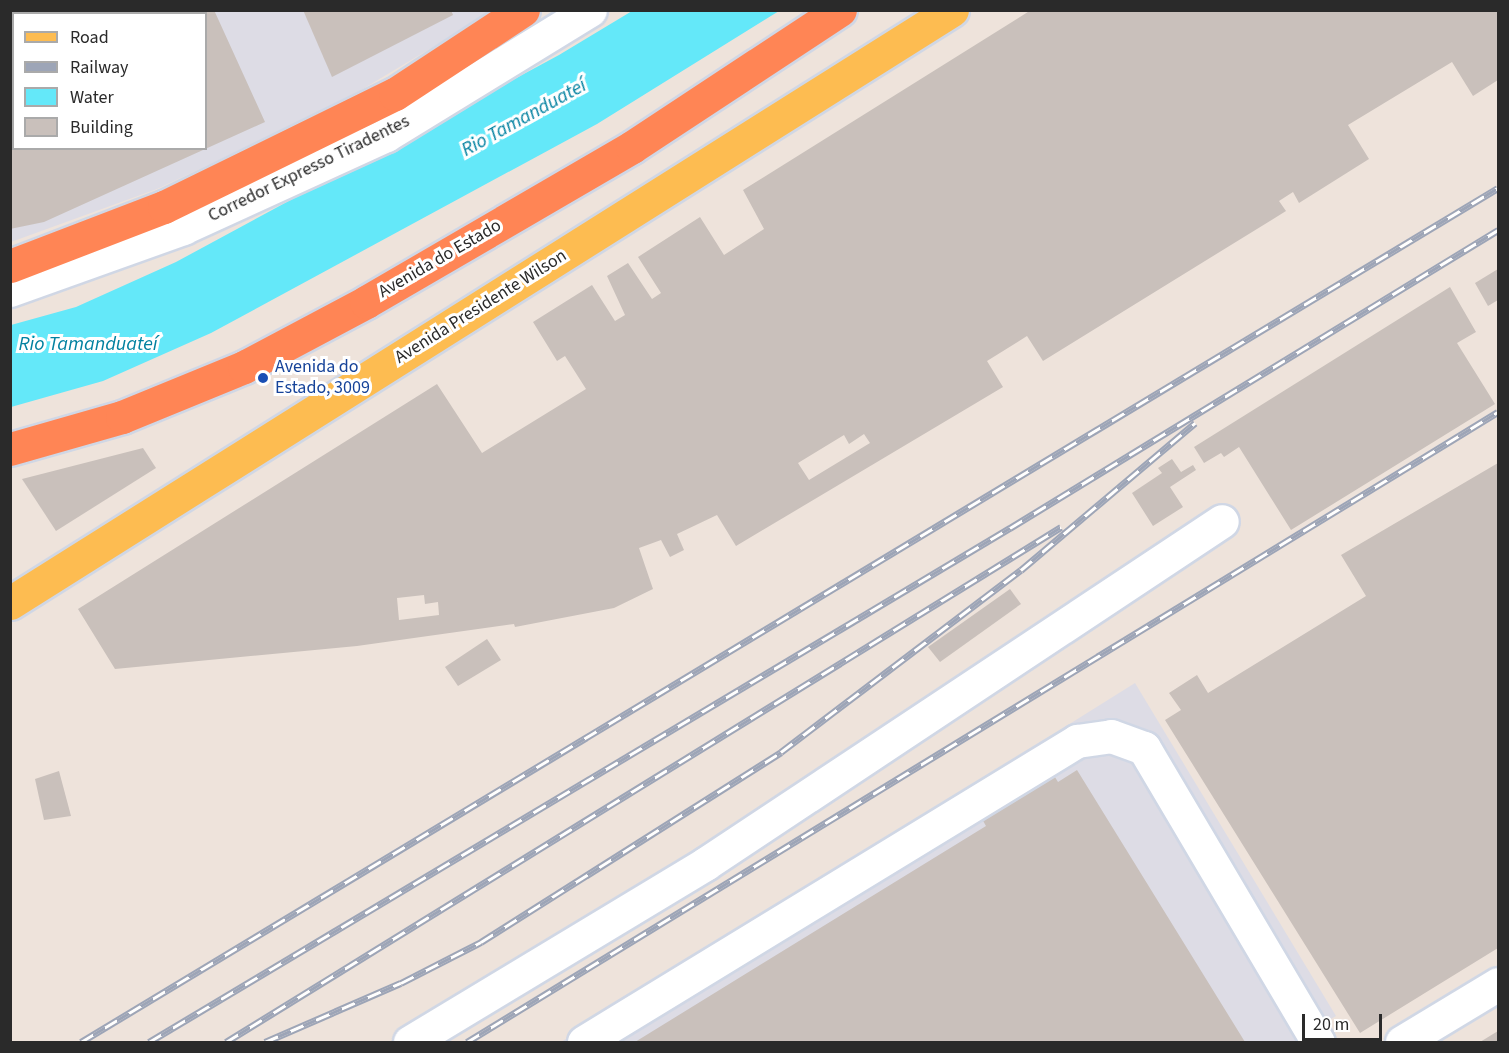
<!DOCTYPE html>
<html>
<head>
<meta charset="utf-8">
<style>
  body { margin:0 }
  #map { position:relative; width:1509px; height:1053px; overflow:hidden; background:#eee3db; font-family:"Source Sans 3",sans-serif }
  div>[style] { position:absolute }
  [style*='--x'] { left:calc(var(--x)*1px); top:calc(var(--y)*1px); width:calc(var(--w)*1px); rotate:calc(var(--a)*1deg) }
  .industrial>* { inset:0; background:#dddce5 }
  .water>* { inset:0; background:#64e8f9 }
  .building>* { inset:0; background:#c9c0bb }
  .roads { filter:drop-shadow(2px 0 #d0d7e5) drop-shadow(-2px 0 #d0d7e5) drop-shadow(0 2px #d0d7e5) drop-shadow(0 -2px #d0d7e5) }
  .minor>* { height:33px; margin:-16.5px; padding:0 16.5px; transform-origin:16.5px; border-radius:16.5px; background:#fff }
  .major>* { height:33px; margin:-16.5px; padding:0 16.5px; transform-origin:16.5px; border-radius:16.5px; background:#fdbc51 }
  .highway>* { height:33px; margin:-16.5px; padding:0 16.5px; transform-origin:16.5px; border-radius:16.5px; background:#ff8555 }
  .rail>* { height:7px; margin-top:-3.5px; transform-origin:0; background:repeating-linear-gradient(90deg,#fff 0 14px,#9da5b7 0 28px); box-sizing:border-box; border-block:2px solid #9da5b7 }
  .dots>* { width:16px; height:16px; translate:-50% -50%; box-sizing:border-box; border:3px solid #fff; border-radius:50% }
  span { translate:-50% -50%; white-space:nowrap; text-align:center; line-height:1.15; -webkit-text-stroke:6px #fff; paint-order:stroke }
  .street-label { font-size:18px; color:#2a2a2a }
  .transit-label { font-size:18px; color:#164399 }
  .left { translate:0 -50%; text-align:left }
  .water-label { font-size:20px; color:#0281a0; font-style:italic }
  .frame { position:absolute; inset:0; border:12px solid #2a2a2a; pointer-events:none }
  .legend { position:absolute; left:12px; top:12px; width:195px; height:138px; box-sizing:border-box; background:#fff; border:2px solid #aaa; margin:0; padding:8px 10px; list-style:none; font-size:18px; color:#2a2a2a }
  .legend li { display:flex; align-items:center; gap:12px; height:30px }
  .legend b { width:30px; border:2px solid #aaa }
  .scale { position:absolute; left:1302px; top:1014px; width:80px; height:27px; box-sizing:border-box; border:3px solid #2a2a2a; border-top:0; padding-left:8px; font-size:18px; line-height:21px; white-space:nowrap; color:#2a2a2a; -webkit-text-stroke:4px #fff; paint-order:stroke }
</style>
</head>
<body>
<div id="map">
  <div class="industrial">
    <i style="clip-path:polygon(evenodd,10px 11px,493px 11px,341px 102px,157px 189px,11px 242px,10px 11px,14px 14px,206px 14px,206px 148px,14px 148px,14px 14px)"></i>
    <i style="clip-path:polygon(1135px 683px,1336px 1016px,1293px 1042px,561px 1042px)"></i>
  </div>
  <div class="water">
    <i style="clip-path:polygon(632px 11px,779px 11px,597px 124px,211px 333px,103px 381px,11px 407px,11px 325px,76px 307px,176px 262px,559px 55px)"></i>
  </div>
  <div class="building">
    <i style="clip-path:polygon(evenodd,10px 10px,214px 10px,265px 122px,44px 222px,10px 229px,10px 10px,14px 14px,206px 14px,206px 148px,14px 148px,14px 14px)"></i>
    <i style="clip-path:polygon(303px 10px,451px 10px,453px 15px,332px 77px)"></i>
    <i style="clip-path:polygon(evenodd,1031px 10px,1498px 10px,1498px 80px,1473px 96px,1452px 62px,1348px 125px,1369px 159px,1299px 203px,1293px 192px,1279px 201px,1286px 211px,1043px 361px,1027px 336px,987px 361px,1003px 387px,736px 546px,717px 515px,677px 534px,684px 550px,670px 557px,661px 540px,639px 548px,653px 589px,614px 608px,515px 627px,514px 624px,357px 646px,115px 669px,78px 609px,437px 384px,482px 453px,586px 389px,565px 356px,557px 361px,533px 322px,592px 285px,615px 321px,625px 315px,607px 276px,628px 263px,652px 299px,661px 293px,638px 257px,700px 217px,724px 255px,764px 229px,743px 190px,1031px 10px,864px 434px,870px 443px,809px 480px,798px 463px,844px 435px,849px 444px,864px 434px,1031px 10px,424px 595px,425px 604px,438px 602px,439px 615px,399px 620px,397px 598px,424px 595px)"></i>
    <i style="clip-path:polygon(1498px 269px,1498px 300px,1488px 306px,1475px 283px)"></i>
    <i style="clip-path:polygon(1450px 287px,1476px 332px,1457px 343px,1495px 404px,1291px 530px,1239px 447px,1224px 457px,1221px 453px,1204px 463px,1194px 447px)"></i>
    <i style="clip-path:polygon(143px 448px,156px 468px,56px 531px,22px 479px)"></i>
    <i style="clip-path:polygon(1172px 459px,1181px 472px,1193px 465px,1196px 470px,1170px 487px,1183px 507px,1153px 526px,1132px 493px,1162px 473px,1158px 468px)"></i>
    <i style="clip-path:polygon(1498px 463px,1498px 948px,1360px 1033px,1165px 720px,1181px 710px,1169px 693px,1197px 675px,1208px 693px,1366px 596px,1341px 555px)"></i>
    <i style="clip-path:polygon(1010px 589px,1021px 604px,940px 662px,928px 647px)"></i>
    <i style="clip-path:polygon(487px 639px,501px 660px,458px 686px,445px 667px)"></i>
    <i style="clip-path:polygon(1050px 769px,1058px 782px,1077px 770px,1245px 1042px,635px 1042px,986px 826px,978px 812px)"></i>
    <i style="clip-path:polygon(59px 771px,71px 816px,44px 820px,35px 779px)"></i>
    <i style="clip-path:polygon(1498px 1031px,1498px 1042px,1480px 1042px)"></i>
  </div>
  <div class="roads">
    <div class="minor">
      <i style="--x:10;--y:290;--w:184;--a:-19.7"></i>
      <i style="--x:183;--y:228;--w:223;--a:-24.6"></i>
      <i style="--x:386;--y:135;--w:239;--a:-31.5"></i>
      <i style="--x:410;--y:1042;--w:345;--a:-31.1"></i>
      <i style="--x:705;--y:864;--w:620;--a:-33.56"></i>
      <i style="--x:584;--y:1042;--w:578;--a:-31.41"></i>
      <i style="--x:1077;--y:741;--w:34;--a:-8"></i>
      <i style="--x:1111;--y:736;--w:35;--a:20"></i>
      <i style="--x:1144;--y:748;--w:342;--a:59.4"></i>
      <i style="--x:1402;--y:1042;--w:112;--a:-31.1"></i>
    </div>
    <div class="major">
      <i style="--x:10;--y:603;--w:1113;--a:-32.19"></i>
    </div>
    <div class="highway">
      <i style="--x:10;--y:266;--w:165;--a:-21"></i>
      <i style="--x:164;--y:207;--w:257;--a:-26.1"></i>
      <i style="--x:395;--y:94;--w:153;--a:-33.3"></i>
      <i style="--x:10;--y:449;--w:116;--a:-15.9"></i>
      <i style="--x:122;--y:417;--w:132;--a:-22.3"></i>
      <i style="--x:244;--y:367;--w:138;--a:-28"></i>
      <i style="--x:366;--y:302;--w:308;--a:-30.2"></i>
      <i style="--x:632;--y:147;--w:249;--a:-33.4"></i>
    </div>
  </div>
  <div class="rail">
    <i style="--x:81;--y:1042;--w:1654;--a:-31.08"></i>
    <i style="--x:149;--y:1042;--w:1003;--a:-30.84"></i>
    <i style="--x:1010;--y:528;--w:572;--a:-31.41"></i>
    <i style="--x:226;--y:1042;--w:981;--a:-31.66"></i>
    <i style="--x:265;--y:1042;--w:148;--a:-23.5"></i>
    <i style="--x:401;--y:983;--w:90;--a:-27.1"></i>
    <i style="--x:481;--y:942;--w:355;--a:-32.3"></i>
    <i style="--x:781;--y:752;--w:301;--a:-37.2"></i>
    <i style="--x:1021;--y:570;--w:228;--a:-40.2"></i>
    <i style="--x:467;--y:1042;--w:1208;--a:-31.43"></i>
  </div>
  <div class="dots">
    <i style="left:263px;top:378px;background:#1a4fb4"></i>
  </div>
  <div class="street-label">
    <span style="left:309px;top:169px;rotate:-26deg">Corredor Expresso Tiradentes</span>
    <span style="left:440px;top:259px;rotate:-30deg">Avenida do Estado</span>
    <span style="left:481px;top:307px;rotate:-32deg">Avenida Presidente Wilson</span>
  </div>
  <div class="transit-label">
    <span class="left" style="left:275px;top:378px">Avenida do<br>Estado, 3009</span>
  </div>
  <div class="water-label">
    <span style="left:524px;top:118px;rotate:-29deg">Rio Tamanduateí</span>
    <span style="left:88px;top:344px">Rio Tamanduateí</span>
  </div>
  <div class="frame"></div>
  <ul class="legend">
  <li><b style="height:8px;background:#fdbc51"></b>Road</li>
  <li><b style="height:8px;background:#9da5b7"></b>Railway</li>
  <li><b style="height:16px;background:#64e8f9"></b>Water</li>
  <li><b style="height:16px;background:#c9c0bb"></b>Building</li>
  </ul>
  <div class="scale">20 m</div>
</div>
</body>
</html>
